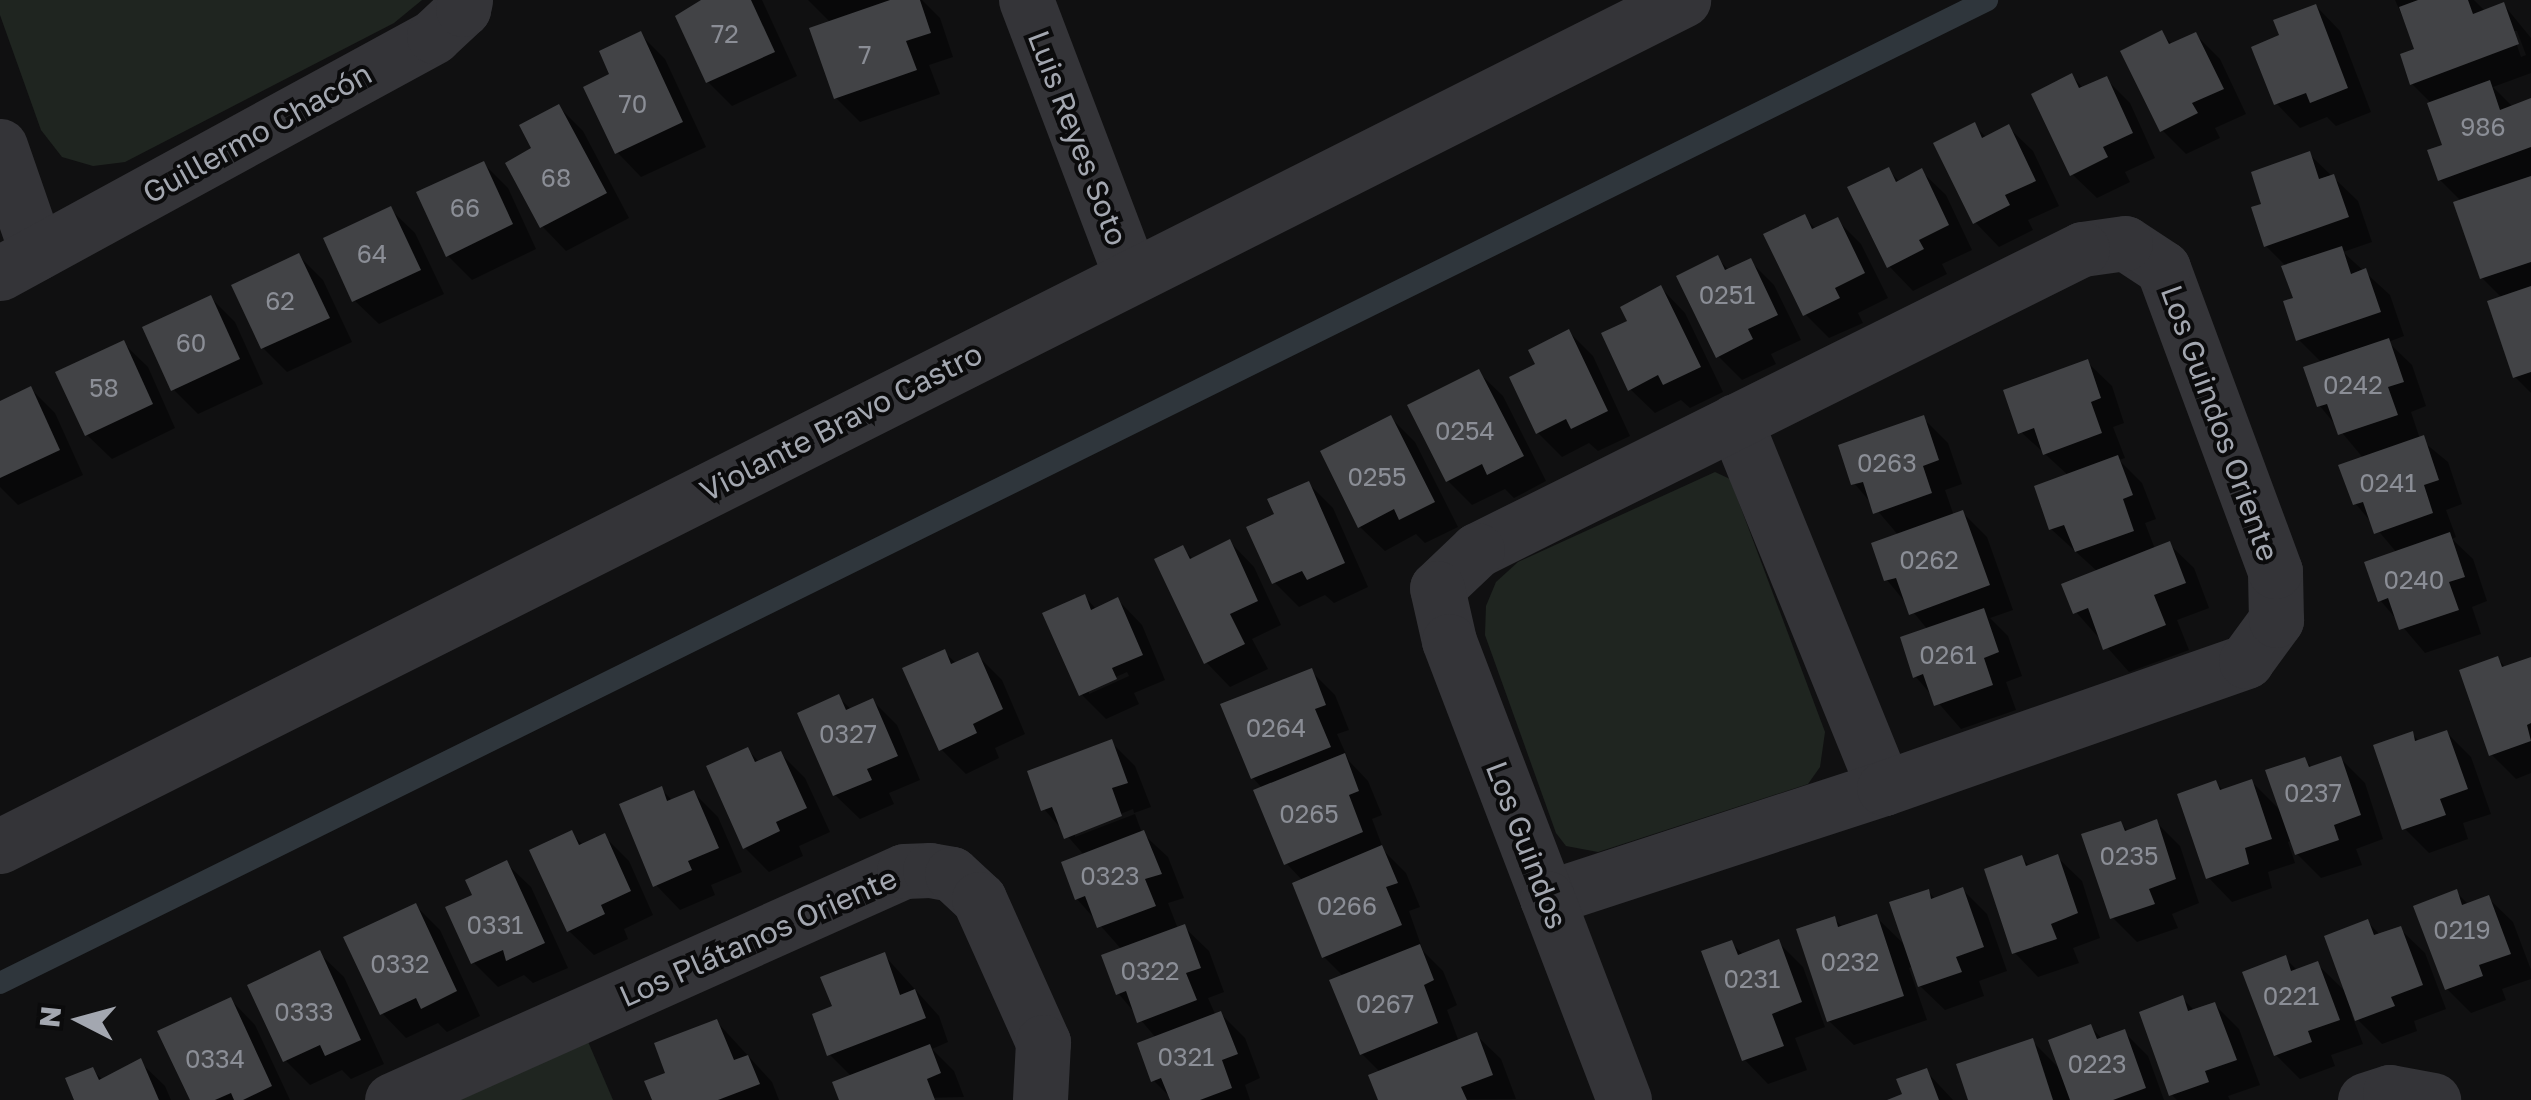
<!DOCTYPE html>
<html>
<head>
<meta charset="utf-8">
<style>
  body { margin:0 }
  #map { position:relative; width:2531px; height:1100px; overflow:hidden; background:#101011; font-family:"Golos Text",sans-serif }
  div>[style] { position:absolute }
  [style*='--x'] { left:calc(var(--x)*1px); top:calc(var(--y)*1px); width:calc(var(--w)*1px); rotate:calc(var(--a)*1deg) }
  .green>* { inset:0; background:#1f2520 }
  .shadow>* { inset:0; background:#0007 }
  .stream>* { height:22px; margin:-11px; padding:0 11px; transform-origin:11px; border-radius:11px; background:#2f363c }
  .building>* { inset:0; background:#424346 }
  .street>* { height:55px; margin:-27.5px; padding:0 27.5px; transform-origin:27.5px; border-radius:27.5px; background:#343438 }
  span { translate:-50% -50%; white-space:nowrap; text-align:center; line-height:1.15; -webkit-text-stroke:8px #0b0b0c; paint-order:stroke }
  .number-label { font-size:25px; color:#8b8e96 }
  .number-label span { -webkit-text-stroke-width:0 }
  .street-label { font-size:30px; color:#a3a7b0 }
  .north { position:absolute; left:30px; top:970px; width:100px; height:100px; -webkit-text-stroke:8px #0b0b0c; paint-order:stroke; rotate:276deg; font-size:28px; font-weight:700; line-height:40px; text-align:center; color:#a3a7b0 }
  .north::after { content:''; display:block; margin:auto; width:35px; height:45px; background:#a3a7b0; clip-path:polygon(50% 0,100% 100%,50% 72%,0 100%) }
</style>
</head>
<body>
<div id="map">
  <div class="green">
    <i style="clip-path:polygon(0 0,422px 0,394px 23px,125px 162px,93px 166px,62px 157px,41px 130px,0 15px)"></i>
    <i style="clip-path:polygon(1715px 472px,1730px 479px,1825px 732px,1820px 767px,1808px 784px,1598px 852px,1566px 846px,1556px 833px,1485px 635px,1486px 606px,1496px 582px,1518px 562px)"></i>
    <i style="clip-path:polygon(586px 1037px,613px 1100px,449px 1100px)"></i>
  </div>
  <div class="shadow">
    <i style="clip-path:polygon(703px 0,762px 0,797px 76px,732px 106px,708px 82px)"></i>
    <i style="clip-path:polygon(808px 0,922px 0,940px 18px,953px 57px,929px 65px,940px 94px,860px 122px,836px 98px,831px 23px)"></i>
    <i style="clip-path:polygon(evenodd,2395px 0,2474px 0,2486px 12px,2504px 5px,2531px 38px,2531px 73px,2493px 87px,2514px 108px,2531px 101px,2531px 393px,2515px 377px,2503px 299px,2482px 278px,2462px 202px,2440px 180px,2445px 146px,2432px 104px,2412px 84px,2417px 50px,2395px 0,2512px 31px,2517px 31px,2526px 55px,2521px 57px,2512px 31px)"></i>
    <i style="clip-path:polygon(2316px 6px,2340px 31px,2371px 112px,2336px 126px,2327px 117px,2300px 128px,2276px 103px,2282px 37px)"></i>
    <i style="clip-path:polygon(2161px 33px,2173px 45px,2196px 35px,2220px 59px,2246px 114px,2215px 128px,2220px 138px,2186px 154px,2162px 130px)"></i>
    <i style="clip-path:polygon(640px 34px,665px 59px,706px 147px,641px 177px,617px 152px,613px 76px)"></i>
    <i style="clip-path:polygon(2072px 76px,2084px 89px,2106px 79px,2130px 103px,2155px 158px,2125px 172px,2130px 182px,2097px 198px,2072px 174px)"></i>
    <i style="clip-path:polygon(559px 107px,583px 131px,629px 218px,566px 251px,542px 226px,535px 149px)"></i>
    <i style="clip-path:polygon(1974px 125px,1987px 138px,2008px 127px,2033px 151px,2059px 206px,2028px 220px,2033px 230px,1999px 247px,1975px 222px)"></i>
    <i style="clip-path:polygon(2309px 154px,2358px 201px,2372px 242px,2343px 252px,2390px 295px,2404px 336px,2388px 342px,2412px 365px,2426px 406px,2411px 412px,2420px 439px,2448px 462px,2462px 504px,2446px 510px,2456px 537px,2452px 539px,2473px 559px,2487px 601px,2472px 607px,2481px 634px,2425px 653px,2380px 600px,2397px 553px,2355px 503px,2364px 459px,2319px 405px,2322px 363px,2298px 339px,2296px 300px,2287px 267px,2266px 246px,2264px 205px)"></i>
    <i style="clip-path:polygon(484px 164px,508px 188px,536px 249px,472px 280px,448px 256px)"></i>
    <i style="clip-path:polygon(1888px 170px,1900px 182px,1921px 171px,1946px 195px,1972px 250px,1942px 264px,1947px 274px,1913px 291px,1889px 266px)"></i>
    <i style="clip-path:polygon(390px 209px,415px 233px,444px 294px,379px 324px,354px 300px)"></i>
    <i style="clip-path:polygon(1804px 217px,1817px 230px,1837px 220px,1861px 244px,1888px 298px,1858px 313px,1863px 323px,1829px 338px,1805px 314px)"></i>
    <i style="clip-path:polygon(299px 256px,323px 280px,352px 342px,287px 372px,263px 348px)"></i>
    <i style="clip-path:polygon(1717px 258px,1730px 271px,1750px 261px,1774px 285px,1801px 340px,1771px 354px,1776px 364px,1742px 380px,1718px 356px)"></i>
    <i style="clip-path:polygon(1661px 288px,1685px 313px,1723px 392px,1690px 408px,1681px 400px,1655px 413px,1630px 389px,1630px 322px)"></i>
    <i style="clip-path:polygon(211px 298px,235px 322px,263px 384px,198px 414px,174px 390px)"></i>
    <i style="clip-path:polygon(1569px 332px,1593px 356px,1630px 436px,1598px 451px,1589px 443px,1562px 457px,1538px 433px,1538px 365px)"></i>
    <i style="clip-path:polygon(123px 343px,148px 367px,175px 428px,112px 459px,87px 435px,58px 373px)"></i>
    <i style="clip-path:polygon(2087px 362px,2112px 386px,2124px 423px,2113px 427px,2125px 458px,2119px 460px,2142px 483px,2156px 519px,2145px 523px,2155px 549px,2169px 544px,2194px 568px,2209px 608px,2177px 620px,2189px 650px,2129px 672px,2076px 612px,2098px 572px,2051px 529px,2069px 476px,2021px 432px)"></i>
    <i style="clip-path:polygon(1478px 372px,1503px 396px,1546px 481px,1514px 498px,1505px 489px,1472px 505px,1448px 481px)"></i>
    <i style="clip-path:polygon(31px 389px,55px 413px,83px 475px,18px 505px,0 487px,0 403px)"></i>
    <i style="clip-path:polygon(1391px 418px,1415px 442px,1458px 527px,1425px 543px,1416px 534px,1385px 551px,1360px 527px,1323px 452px)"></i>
    <i style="clip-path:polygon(1923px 418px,1948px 443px,1962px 484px,1945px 490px,1954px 516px,1963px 513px,1987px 537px,2013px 610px,1990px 618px,2008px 636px,2022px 676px,2006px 682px,2016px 710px,1961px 729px,1915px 676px,1928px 630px,1887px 580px,1899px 536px,1854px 483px)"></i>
    <i style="clip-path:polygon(1309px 484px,1333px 508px,1368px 587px,1334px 603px,1325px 595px,1299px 607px,1274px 582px,1277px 515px)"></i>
    <i style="clip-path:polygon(1230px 542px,1254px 567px,1281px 625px,1252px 639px,1268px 669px,1230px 687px,1206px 662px,1182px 548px,1194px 560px)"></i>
    <i style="clip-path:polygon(evenodd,1085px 597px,1097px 610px,1118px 600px,1142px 625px,1165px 680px,1134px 693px,1139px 704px,1106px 719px,1081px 694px,1085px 597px,1127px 672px,1129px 676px,1089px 694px,1089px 689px,1127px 672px)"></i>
    <i style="clip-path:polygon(944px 652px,957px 664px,977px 655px,1002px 680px,1025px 734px,995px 748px,999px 758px,966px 774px,941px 749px)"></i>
    <i style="clip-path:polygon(2498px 659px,2506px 668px,2531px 660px,2531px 773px,2516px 779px,2491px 754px)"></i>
    <i style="clip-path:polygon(1311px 671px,1335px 695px,1349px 730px,1337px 734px,1349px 761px,1368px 781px,1382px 815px,1372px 819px,1384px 851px,1406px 873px,1420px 907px,1409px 911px,1423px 951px,1443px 971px,1457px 1005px,1447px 1010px,1459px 1042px,1476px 1035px,1501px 1059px,1516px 1099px,1381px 1100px,1380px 1072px,1362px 1054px,1344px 977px,1324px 957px,1303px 881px,1286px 863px,1263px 789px,1253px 778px)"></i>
    <i style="clip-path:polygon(838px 697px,852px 710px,873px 701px,897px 725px,920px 780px,889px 793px,894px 804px,860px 819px,835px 795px)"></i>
    <i style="clip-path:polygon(2447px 733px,2471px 757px,2491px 814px,2463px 823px,2468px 839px,2429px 853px,2404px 828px,2412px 734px,2420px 742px)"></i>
    <i style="clip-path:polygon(1111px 742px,1135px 766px,1151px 807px,1134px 813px,1133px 809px,1075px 832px,1075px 837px,1135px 814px,1142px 833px,1168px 857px,1184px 898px,1168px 903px,1178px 929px,1184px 927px,1209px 951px,1224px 992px,1208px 998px,1216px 1016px,1221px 1014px,1245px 1038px,1260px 1078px,1245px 1085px,1250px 1100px,1173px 1100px,1153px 1080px,1156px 1038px,1118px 993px,1122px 950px,1077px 899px,1084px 855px,1044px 809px)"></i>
    <i style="clip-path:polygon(748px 750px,760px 763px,781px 754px,805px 778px,830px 832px,799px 846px,803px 856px,769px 872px,745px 848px)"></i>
    <i style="clip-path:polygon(2340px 758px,2365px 783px,2383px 839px,2356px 849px,2362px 865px,2321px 878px,2297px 854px,2292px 840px,2288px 842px,2295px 863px,2268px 872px,2272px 888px,2232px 902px,2208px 877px,2216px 783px,2224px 791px,2252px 782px,2283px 813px,2304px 760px,2313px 768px)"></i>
    <i style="clip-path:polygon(661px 789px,673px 801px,694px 793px,718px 817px,742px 872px,711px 885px,715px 895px,680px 910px,656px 885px)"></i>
    <i style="clip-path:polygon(2156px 822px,2180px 846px,2199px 903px,2172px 914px,2178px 928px,2137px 942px,2113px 918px,2120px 823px,2129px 832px)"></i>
    <i style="clip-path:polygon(571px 833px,584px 846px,604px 836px,629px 861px,653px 915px,624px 929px,628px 939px,594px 955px,569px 931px)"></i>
    <i style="clip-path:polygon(2057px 857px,2082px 881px,2100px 938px,2073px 948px,2079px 963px,2038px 977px,2014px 952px,2022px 858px,2030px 867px)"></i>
    <i style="clip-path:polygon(506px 863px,531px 887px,568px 968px,533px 983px,524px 975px,498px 987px,474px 963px,476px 897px)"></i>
    <i style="clip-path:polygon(1963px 890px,1987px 914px,2007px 971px,1979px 981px,1984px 996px,1945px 1010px,1920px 986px,1914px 966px,1909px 968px,1927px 1020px,1854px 1045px,1829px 1021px,1834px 918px,1843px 928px,1876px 917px,1908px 948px,1928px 891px,1936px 900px)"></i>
    <i style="clip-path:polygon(2456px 892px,2469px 905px,2488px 898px,2513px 922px,2531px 970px,2531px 979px,2502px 989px,2506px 1000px,2471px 1013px,2447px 989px)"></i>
    <i style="clip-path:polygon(416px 906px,440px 930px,480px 1016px,447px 1032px,438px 1023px,406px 1038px,382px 1013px)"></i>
    <i style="clip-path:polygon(2368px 922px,2381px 936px,2400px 929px,2425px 953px,2446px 1009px,2414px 1021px,2417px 1031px,2382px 1044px,2351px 1013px,2363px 1044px,2331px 1055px,2335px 1066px,2300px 1079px,2276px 1055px,2285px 958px,2298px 971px,2317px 964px,2349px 995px)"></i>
    <i style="clip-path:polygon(1778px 942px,1803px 967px,1825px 1027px,1795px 1038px,1807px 1070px,1768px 1084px,1744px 1059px,1731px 943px,1744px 955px)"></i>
    <i style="clip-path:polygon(319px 953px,344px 977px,384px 1064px,351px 1079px,342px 1070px,310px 1085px,286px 1061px)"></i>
    <i style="clip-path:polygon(884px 955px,939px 1016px,948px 1042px,932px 1049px,954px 1071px,964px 1097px,841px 1100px,852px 1077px,829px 1054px,835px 1007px)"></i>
    <i style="clip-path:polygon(2182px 998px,2195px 1011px,2215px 1005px,2239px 1029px,2260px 1085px,2228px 1096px,2230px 1100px,2177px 1100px,2172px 1095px)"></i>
    <i style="clip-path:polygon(231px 1000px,255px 1025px,290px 1100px,193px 1100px)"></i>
    <i style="clip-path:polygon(717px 1022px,772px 1082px,779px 1100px,655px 1100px,668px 1074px)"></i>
    <i style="clip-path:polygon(2090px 1026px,2103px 1040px,2124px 1032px,2148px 1056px,2164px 1100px,1971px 1100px,2032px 1041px,2062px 1071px)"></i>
    <i style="clip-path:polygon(140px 1062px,165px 1086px,171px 1100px,77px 1100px,92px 1070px,103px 1080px)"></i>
    <i style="clip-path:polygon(1926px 1071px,1953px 1100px,1892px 1100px,1905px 1095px)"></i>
  </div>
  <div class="stream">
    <i style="--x:0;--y:983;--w:2217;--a:-26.32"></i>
  </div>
  <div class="building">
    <i style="clip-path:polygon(701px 0,751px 0,775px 52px,706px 83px,675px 16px)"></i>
    <i style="clip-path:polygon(890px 0,920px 0,931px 33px,906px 41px,917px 70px,834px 99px,809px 28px)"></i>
    <i style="clip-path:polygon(2418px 0,2468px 0,2473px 14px,2504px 2px,2519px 44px,2410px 85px,2400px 54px,2414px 49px,2399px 7px)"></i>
    <i style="clip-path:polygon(2316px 4px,2348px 88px,2310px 103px,2306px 93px,2274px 105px,2251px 47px,2279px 35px,2273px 20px)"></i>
    <i style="clip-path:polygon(2162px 30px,2169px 44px,2196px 32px,2224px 89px,2192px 103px,2198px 113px,2160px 132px,2120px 51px)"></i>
    <i style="clip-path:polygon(641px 31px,683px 122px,615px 154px,583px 87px,609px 74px,599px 51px)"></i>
    <i style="clip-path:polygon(2072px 73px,2079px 88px,2107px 76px,2133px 133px,2103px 147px,2108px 157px,2070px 176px,2031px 94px)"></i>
    <i style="clip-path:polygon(2490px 80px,2500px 110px,2531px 98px,2531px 147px,2438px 181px,2427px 150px,2442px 145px,2427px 103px)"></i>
    <i style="clip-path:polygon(559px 104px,607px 193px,540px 228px,505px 163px,531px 148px,519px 125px)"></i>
    <i style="clip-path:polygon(1975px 122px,1982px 138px,2009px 124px,2036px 181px,2005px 195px,2010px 205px,1973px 224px,1933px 143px)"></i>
    <i style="clip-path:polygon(2310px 151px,2319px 179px,2334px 174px,2349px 217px,2264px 247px,2251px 207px,2261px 204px,2251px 172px)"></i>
    <i style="clip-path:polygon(484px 161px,513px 224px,446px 257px,416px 192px)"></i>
    <i style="clip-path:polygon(1889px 167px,1896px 182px,1922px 168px,1949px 225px,1919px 240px,1924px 249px,1887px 268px,1847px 187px)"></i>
    <i style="clip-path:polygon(2531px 176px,2531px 262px,2480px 279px,2453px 202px)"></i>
    <i style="clip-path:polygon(391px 206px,421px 270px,352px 302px,323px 238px)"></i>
    <i style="clip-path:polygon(1805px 214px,1812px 229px,1838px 217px,1865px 273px,1835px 288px,1840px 298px,1803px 316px,1763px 234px)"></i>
    <i style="clip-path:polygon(2342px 246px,2351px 274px,2366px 268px,2381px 312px,2296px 341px,2283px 301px,2293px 298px,2281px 266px)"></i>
    <i style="clip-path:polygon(299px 253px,330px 318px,261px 349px,231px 285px)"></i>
    <i style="clip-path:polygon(1718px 255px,1725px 270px,1751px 258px,1778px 315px,1748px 329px,1753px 339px,1716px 358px,1676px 276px)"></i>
    <i style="clip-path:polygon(1661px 285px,1701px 367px,1663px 385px,1658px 375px,1628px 391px,1601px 333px,1627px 321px,1620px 307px)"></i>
    <i style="clip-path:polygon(2531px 286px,2531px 372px,2513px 378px,2487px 301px)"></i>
    <i style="clip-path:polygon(211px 295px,240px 359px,171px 391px,142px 327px)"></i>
    <i style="clip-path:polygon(1569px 329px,1608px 411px,1571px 429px,1566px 419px,1536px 434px,1509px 377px,1535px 364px,1528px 350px)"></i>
    <i style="clip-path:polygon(2389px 338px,2404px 382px,2388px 387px,2398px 415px,2338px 435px,2327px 404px,2317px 407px,2303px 367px)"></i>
    <i style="clip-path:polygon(124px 340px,153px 404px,85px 436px,55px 372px)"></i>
    <i style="clip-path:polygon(2088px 359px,2101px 398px,2091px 402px,2102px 433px,2043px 455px,2034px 428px,2018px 434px,2003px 390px)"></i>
    <i style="clip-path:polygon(1479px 369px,1524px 456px,1487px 475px,1482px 464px,1446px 482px,1407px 405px)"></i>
    <i style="clip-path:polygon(31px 386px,60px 450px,0 478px,0 401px)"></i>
    <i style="clip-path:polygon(1391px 415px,1435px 502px,1399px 520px,1394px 509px,1358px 528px,1320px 451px)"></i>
    <i style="clip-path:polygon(1924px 415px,1939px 460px,1923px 466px,1932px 493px,1873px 514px,1863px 482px,1851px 485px,1838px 445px)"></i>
    <i style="clip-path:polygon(2424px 435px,2439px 480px,2424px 485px,2433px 513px,2374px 534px,2363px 502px,2353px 505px,2338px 465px)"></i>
    <i style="clip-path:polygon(2118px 455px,2133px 495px,2123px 499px,2134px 531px,2075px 552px,2064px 525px,2049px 530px,2034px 486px)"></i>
    <i style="clip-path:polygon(1309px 481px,1345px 563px,1307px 580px,1302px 571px,1272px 584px,1246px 527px,1274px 514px,1267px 499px)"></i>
    <i style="clip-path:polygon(1963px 510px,1990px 585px,1909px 615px,1896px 578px,1884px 581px,1871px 543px)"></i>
    <i style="clip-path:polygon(2450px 532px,2465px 577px,2449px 582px,2459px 610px,2399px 630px,2388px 598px,2378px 602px,2364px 562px)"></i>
    <i style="clip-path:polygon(1230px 539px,1258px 601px,1230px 614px,1245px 644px,1204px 664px,1154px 559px,1183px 545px,1190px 559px)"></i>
    <i style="clip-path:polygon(2170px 541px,2186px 583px,2154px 595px,2166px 625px,2103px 650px,2088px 608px,2073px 614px,2061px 584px)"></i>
    <i style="clip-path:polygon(1085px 594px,1091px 610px,1118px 597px,1143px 655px,1112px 668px,1117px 679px,1079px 696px,1042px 613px)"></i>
    <i style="clip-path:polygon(1984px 608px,1999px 652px,1984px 658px,1993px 685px,1934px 706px,1923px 674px,1913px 678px,1900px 637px)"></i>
    <i style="clip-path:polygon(945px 649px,951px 664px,978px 652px,1003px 709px,973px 724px,977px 733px,939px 751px,902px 668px)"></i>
    <i style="clip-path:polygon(2498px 656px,2502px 667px,2531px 657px,2531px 723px,2527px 725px,2531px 741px,2489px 756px,2459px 670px)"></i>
    <i style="clip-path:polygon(1312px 668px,1326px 705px,1315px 709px,1331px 747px,1251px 779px,1220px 704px)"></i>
    <i style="clip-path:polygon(839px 694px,846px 710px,873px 698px,898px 756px,867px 769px,872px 780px,833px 796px,797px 713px)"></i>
    <i style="clip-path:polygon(2447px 730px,2468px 789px,2440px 799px,2446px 815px,2402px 830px,2373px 745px,2413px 731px,2415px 741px)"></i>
    <i style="clip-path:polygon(1112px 739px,1128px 783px,1112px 788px,1122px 816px,1064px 839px,1052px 807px,1041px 811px,1027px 771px)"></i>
    <i style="clip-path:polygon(748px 747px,755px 762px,781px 751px,807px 808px,776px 822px,780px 831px,743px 849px,706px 766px)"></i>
    <i style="clip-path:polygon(1345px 753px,1359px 791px,1349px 795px,1363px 832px,1284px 865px,1253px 790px)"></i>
    <i style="clip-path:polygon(2341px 756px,2361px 815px,2334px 825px,2339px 840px,2295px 855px,2265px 770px,2305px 757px,2309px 767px)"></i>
    <i style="clip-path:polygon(2252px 779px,2272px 839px,2245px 848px,2249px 864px,2206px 879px,2177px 794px,2216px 780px,2220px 790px)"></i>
    <i style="clip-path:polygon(662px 786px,667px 801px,694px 790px,719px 848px,688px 861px,692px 870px,653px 887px,619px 804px)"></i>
    <i style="clip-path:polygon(2157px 819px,2176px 879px,2149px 889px,2155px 904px,2110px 919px,2081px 834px,2121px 821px,2125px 831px)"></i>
    <i style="clip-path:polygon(572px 830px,579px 845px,605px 833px,631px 891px,601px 905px,605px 914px,567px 932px,529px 850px)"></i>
    <i style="clip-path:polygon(1144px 830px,1162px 874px,1145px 879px,1156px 906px,1097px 928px,1085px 896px,1075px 900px,1061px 862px)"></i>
    <i style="clip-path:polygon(1382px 845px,1398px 883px,1386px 887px,1402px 925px,1322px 958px,1292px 883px)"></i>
    <i style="clip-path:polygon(2058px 854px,2078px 913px,2051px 924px,2057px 939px,2012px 954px,1984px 869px,2022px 855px,2026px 866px)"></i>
    <i style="clip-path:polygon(507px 860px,545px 943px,506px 961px,503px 950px,471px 964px,445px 907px,472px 895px,465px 880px)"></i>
    <i style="clip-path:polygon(1963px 887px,1984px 947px,1956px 957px,1962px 972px,1918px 987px,1889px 902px,1929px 889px,1931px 899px)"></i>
    <i style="clip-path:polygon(2457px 889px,2462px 905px,2489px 895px,2511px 954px,2479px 965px,2483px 976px,2445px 990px,2413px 906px)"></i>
    <i style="clip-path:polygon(416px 903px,457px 991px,421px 1009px,416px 998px,380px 1015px,343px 937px)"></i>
    <i style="clip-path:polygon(1877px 914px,1904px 996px,1827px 1022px,1796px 929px,1835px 916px,1838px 927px)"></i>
    <i style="clip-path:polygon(2368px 919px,2374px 935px,2401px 926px,2423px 985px,2391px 997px,2395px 1006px,2355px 1021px,2324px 936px)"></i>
    <i style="clip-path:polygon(1185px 924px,1201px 968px,1186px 973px,1197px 1000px,1137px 1023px,1126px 991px,1116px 995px,1101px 955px)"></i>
    <i style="clip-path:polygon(1779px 939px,1802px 1002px,1772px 1014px,1784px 1046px,1742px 1061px,1701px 951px,1732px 940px,1738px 955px)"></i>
    <i style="clip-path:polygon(1420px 944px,1434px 980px,1424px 985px,1438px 1023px,1360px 1055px,1329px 980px)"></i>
    <i style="clip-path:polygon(320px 950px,361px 1040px,325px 1056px,320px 1045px,283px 1062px,247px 985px)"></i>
    <i style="clip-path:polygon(885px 952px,900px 995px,915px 989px,926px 1018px,827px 1056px,812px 1014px,832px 1006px,820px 977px)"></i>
    <i style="clip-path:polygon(2286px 955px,2291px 971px,2318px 961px,2340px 1020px,2308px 1031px,2312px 1042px,2274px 1056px,2242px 972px)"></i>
    <i style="clip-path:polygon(2183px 995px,2188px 1011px,2215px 1002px,2237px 1060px,2205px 1071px,2209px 1082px,2169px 1096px,2139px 1012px)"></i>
    <i style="clip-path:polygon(231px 997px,272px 1086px,243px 1100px,234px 1100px,231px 1093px,215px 1100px,190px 1100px,157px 1031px)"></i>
    <i style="clip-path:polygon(1221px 1011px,1238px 1054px,1222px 1060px,1232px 1088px,1200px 1100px,1170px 1100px,1161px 1078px,1151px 1082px,1137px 1043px)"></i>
    <i style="clip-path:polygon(717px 1019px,734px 1060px,748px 1055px,760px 1084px,718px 1100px,652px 1100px,644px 1081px,665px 1073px,654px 1043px)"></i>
    <i style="clip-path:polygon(2091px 1024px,2097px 1039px,2125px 1029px,2146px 1088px,2113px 1100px,2070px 1100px,2048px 1040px)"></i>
    <i style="clip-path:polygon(1477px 1032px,1493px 1075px,1461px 1087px,1467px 1100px,1378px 1100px,1368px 1075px)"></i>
    <i style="clip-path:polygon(2033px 1038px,2053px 1100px,1968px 1100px,1956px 1064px)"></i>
    <i style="clip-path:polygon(930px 1044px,941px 1073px,927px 1079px,935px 1100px,839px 1100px,832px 1082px)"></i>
    <i style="clip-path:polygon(141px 1058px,159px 1100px,74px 1100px,65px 1078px,93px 1067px,99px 1080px)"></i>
    <i style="clip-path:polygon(1927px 1068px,1939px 1100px,1887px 1100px,1902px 1094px,1896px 1079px)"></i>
  </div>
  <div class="street">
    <i style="--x:1026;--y:0;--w:295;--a:69.2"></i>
    <i style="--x:0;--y:146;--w:113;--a:70.9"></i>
    <i style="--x:0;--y:273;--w:494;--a:-28.6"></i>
    <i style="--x:434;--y:36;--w:40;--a:-43"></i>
    <i style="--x:463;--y:9;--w:9;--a:-77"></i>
    <i style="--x:1735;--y:421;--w:396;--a:67.9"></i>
    <i style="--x:0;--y:846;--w:1884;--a:-26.69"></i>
    <i style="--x:1547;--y:898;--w:354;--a:-18.1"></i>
    <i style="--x:1884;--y:788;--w:384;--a:-19.3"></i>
    <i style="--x:2246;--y:661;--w:51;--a:-53.8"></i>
    <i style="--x:2276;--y:620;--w:49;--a:-91.2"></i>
    <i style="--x:2275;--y:571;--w:323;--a:-110.3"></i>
    <i style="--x:2163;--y:268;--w:45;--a:-146.7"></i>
    <i style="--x:2125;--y:243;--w:43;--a:172.1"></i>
    <i style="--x:2082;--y:249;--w:676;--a:153.55"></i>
    <i style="--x:1477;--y:550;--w:55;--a:136.5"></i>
    <i style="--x:1437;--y:588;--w:54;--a:77.2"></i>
    <i style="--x:1449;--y:641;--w:275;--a:69.1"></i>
    <i style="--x:1547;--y:898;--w:216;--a:69.1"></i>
    <i style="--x:392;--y:1100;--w:561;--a:-24.1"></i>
    <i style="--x:904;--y:871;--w:26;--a:-2"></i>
    <i style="--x:930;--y:870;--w:22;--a:10"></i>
    <i style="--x:952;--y:874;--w:37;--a:43"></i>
    <i style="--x:979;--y:899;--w:157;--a:65.9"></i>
    <i style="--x:1043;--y:1042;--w:58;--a:93"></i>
    <i style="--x:2365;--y:1100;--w:26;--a:-18"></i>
    <i style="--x:2390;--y:1092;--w:44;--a:10.5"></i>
  </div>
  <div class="number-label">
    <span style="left:725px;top:34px">72</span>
    <span style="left:865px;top:55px">7</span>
    <span style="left:633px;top:104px">70</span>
    <span style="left:2483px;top:127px">986</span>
    <span style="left:556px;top:178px">68</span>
    <span style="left:465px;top:208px">66</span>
    <span style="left:372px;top:254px">64</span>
    <span style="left:1727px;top:295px">0251</span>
    <span style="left:280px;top:301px">62</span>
    <span style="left:191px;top:343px">60</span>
    <span style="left:2353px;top:385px">0242</span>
    <span style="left:104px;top:388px">58</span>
    <span style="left:1465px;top:431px">0254</span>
    <span style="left:1887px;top:463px">0263</span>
    <span style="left:1377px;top:477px">0255</span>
    <span style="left:2388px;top:483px">0241</span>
    <span style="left:1929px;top:560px">0262</span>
    <span style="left:2414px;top:580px">0240</span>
    <span style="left:1948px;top:655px">0261</span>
    <span style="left:1276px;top:728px">0264</span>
    <span style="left:848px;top:734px">0327</span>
    <span style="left:2313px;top:793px">0237</span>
    <span style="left:1309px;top:814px">0265</span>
    <span style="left:2129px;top:856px">0235</span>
    <span style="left:1110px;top:876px">0323</span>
    <span style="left:1347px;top:906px">0266</span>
    <span style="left:495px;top:925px">0331</span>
    <span style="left:2462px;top:930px">0219</span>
    <span style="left:1850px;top:962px">0232</span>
    <span style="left:400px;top:964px">0332</span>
    <span style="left:1150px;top:971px">0322</span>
    <span style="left:1752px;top:979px">0231</span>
    <span style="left:2291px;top:996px">0221</span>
    <span style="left:1385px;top:1004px">0267</span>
    <span style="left:304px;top:1012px">0333</span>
    <span style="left:1186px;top:1057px">0321</span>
    <span style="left:215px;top:1059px">0334</span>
    <span style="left:2097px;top:1064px">0223</span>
  </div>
  <div class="street-label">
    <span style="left:257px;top:133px;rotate:-29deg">Guillermo Chacón</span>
    <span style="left:1078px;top:138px;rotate:69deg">Luis Reyes Soto</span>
    <span style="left:841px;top:422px;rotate:-27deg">Violante Bravo Castro</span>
    <span style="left:2220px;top:423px;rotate:70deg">Los Guindos Oriente</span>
    <span style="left:1527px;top:845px;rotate:69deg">Los Guindos</span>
    <span style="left:758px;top:937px;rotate:-24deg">Los Plátanos Oriente</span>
  </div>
  <div class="north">N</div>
</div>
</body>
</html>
